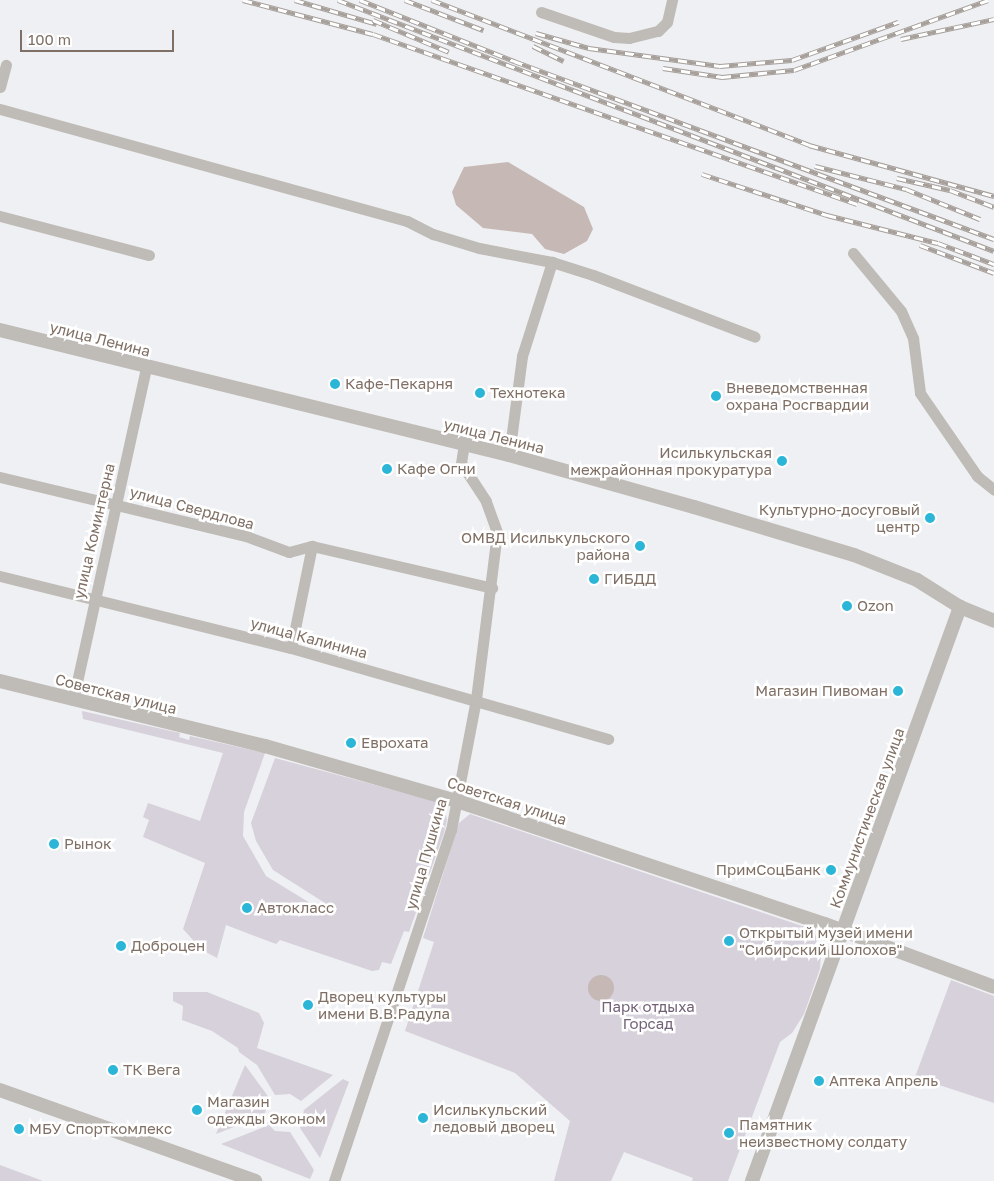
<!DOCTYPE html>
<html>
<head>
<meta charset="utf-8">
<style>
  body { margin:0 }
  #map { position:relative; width:994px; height:1181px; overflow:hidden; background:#eff0f3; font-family:"Golos Text",sans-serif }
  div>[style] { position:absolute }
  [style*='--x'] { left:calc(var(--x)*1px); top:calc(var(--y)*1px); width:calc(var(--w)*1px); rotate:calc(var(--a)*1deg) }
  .green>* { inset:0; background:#d6d1da }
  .water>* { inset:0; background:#c5b8b5 }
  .round { border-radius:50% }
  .minor>* { height:11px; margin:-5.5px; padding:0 5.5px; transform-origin:5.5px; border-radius:5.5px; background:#bfbbb7 }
  .tertiary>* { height:14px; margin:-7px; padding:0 7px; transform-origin:7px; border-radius:7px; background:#bfbbb7 }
  .rail>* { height:5px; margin-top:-2.5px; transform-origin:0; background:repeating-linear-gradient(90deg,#fff 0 9px,#a69f9a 0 18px); box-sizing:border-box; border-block:1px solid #a69f9a }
  .dots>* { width:14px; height:14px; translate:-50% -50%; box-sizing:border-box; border:2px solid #fff; border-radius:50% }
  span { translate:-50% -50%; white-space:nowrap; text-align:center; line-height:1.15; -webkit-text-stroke:5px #fff; paint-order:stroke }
  .street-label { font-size:15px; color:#7f6f64 }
  .poi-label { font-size:15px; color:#7f6f64 }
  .left { translate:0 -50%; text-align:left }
  .right { translate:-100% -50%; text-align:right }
  .park-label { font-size:15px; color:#726276 }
  .scale { position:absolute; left:20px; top:30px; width:154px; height:22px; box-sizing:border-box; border:2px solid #7f6f64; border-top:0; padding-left:6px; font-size:15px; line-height:18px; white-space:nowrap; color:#7f6f64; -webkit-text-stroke:4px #fff; paint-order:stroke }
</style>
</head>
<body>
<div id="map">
  <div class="green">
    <i style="clip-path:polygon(82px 711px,180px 733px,179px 737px,189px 740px,190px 736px,265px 753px,244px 812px,243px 836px,266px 876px,328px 914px,334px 913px,325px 903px,273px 870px,256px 841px,251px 823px,275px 758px,438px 802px,444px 808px,447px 820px,444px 833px,409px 932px,404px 931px,391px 964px,382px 962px,379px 970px,372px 971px,280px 940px,276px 944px,226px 925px,217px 958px,202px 950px,183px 929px,205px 863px,143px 837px,149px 820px,143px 817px,148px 803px,200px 821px,223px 753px,83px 719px)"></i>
    <i style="clip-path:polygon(470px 814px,814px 930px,821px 954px,820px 969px,804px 1014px,792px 1033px,780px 1042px,728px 1181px,692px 1181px,693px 1178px,624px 1152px,611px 1181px,554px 1181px,570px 1121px,515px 1073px,405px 1031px,434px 942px,423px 938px,459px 823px)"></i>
    <i style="clip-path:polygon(951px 980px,994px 996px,994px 1103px,915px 1077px)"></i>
    <i style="clip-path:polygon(173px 992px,207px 992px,259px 1013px,264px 1023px,257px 1048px,333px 1075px,301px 1101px,290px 1094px,275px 1095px,257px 1065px,239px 1052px,238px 1048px,212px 1031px,182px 1020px,183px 1006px,173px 1001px)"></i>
    <i style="clip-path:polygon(245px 1065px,270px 1099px,264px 1115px,216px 1134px)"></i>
    <i style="clip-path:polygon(343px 1079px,349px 1082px,320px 1158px,300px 1128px,304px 1110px)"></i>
    <i style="clip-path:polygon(269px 1125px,275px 1131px,290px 1132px,314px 1170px,310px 1179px,221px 1144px)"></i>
    <i style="clip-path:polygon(0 1165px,43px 1181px,0 1181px)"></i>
  </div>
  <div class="water">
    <i style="clip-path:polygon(508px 162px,584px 207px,593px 229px,587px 241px,564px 254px,545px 249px,532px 234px,483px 228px,456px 205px,452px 192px,464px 167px)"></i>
    <i class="round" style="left:588px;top:975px;width:26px;height:26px"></i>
  </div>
  <div class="minor">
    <i style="--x:541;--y:12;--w:77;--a:18.9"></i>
    <i style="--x:614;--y:37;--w:15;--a:4"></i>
    <i style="--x:629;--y:38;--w:30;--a:-14"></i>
    <i style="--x:658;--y:31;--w:13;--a:-45"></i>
    <i style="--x:667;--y:22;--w:23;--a:-77"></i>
    <i style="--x:0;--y:87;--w:23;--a:-75"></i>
    <i style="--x:0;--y:109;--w:422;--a:15.4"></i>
    <i style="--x:407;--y:221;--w:29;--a:27"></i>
    <i style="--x:433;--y:234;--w:48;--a:16.9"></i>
    <i style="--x:479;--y:248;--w:74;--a:10.9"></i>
    <i style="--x:552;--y:262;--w:43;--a:17.6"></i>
    <i style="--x:593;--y:275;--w:173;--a:20.9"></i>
    <i style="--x:0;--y:216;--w:154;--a:14.7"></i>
    <i style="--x:853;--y:253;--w:75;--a:50.4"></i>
    <i style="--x:901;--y:311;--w:30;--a:66"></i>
    <i style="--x:913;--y:338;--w:55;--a:82.7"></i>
    <i style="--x:920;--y:393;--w:101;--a:55.5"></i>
    <i style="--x:977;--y:476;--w:22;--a:39"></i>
    <i style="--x:509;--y:455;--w:100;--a:-82.5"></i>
    <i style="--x:522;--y:356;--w:99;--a:-72.3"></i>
    <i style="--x:0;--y:477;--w:253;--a:13.5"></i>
    <i style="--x:246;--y:536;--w:46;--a:20.4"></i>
    <i style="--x:289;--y:552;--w:24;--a:-15"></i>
    <i style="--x:312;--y:546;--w:185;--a:13.1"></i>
    <i style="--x:0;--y:576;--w:300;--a:13.9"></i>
    <i style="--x:291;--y:648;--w:330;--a:16"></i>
    <i style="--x:291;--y:648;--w:104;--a:-78.4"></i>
    <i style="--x:73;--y:700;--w:340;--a:-77.6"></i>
    <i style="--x:334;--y:1181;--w:370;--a:-71.6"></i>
    <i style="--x:451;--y:830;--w:133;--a:-79.2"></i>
    <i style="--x:476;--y:699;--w:168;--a:-82.8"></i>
    <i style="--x:497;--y:532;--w:33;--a:-110"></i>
    <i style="--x:486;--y:501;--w:45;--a:-123.3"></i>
    <i style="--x:461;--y:463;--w:19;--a:-81"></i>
  </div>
  <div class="tertiary">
    <i style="--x:0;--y:330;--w:524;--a:13.8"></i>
    <i style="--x:509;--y:455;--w:192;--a:15.7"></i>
    <i style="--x:694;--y:507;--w:167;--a:16.7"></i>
    <i style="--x:854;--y:555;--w:68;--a:21.6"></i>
    <i style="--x:917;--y:580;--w:51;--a:32.1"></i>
    <i style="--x:960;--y:607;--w:37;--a:22"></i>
    <i style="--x:0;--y:681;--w:273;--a:13.8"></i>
    <i style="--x:265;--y:746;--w:200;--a:16"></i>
    <i style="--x:457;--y:801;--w:388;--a:18.5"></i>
    <i style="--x:825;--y:924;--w:180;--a:20.4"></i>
    <i style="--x:0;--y:1090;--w:271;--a:19.6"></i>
    <i style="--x:752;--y:1181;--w:611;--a:-70.08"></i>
  </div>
  <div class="rail">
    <i style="--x:243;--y:0;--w:134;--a:14.7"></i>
    <i style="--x:373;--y:34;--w:513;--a:19.35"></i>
    <i style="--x:295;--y:0;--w:85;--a:16.3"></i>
    <i style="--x:338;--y:0;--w:702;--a:20.94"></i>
    <i style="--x:360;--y:0;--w:166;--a:21.6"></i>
    <i style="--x:514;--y:61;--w:512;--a:20.35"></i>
    <i style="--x:405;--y:0;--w:84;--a:21"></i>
    <i style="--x:432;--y:0;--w:404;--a:21"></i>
    <i style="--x:809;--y:145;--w:192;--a:15.4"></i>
    <i style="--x:373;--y:20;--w:82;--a:22.8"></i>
    <i style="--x:536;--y:33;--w:55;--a:15.8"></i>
    <i style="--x:589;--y:48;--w:132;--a:7.8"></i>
    <i style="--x:720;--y:66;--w:72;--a:-4.8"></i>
    <i style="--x:792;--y:60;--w:113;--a:-19.7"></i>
    <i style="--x:901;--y:39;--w:95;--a:-12.1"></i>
    <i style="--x:533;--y:46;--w:34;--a:26"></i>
    <i style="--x:663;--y:68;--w:60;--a:8.7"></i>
    <i style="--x:722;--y:77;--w:72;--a:-5.6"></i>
    <i style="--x:794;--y:70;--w:206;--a:-19.8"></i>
    <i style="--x:815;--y:166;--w:94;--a:14.2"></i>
    <i style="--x:906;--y:189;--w:80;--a:22.1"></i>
    <i style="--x:702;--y:174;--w:132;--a:18.2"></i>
    <i style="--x:827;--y:215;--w:114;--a:14.2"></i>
    <i style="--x:938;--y:243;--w:60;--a:20.6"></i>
    <i style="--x:897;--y:178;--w:54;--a:12.8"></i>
    <i style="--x:950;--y:190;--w:47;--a:21.1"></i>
    <i style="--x:920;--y:245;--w:79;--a:20.7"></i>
  </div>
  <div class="dots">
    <i style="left:335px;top:384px;background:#2bb6d8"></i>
    <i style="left:480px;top:393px;background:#2bb6d8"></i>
    <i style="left:716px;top:396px;background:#2bb6d8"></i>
    <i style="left:782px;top:461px;background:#2bb6d8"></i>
    <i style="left:387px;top:469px;background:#2bb6d8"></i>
    <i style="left:930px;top:518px;background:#2bb6d8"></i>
    <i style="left:640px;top:546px;background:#2bb6d8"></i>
    <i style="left:594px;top:579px;background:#2bb6d8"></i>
    <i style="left:847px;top:606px;background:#2bb6d8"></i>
    <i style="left:898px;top:691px;background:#2bb6d8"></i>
    <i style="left:351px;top:743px;background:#2bb6d8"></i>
    <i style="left:54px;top:844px;background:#2bb6d8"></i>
    <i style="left:831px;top:870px;background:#2bb6d8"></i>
    <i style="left:247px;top:908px;background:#2bb6d8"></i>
    <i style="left:729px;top:941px;background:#2bb6d8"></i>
    <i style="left:121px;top:946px;background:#2bb6d8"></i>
    <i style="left:308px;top:1005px;background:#2bb6d8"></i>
    <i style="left:113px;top:1070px;background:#2bb6d8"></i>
    <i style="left:819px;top:1081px;background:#2bb6d8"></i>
    <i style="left:197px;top:1110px;background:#2bb6d8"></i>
    <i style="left:423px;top:1118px;background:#2bb6d8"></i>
    <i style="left:19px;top:1129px;background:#2bb6d8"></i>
    <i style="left:729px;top:1133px;background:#2bb6d8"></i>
  </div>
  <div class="street-label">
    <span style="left:100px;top:339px;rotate:14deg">улица Ленина</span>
    <span style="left:494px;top:436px;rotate:14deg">улица Ленина</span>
    <span style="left:192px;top:508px;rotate:15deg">улица Свердлова</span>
    <span style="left:94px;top:531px;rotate:-77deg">улица Коминтерна</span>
    <span style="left:309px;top:638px;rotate:15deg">улица Калинина</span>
    <span style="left:116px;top:694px;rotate:14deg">Советская улица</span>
    <span style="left:507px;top:801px;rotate:18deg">Советская улица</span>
    <span style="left:867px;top:818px;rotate:-70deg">Коммунистическая улица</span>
    <span style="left:426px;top:854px;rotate:-74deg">улица Пушкина</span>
  </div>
  <div class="poi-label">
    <span class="left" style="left:345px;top:384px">Кафе-Пекарня</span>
    <span class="left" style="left:726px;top:396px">Вневедомственная<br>охрана Росгвардии</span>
    <span class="left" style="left:490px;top:393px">Технотека</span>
    <span class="right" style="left:772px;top:461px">Исилькульская<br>межрайонная прокуратура</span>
    <span class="left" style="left:397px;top:469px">Кафе Огни</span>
    <span class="right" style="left:920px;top:518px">Культурно-досуговый<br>центр</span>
    <span class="right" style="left:630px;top:546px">ОМВД Исилькульского<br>района</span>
    <span class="left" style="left:604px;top:579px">ГИБДД</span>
    <span class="left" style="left:857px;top:606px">Ozon</span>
    <span class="right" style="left:888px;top:691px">Магазин Пивоман</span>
    <span class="left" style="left:361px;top:743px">Еврохата</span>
    <span class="left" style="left:64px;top:844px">Рынок</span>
    <span class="right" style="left:821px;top:870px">ПримСоцБанк</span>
    <span class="left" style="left:257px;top:908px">Автокласс</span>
    <span class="left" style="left:739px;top:941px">Открытый музей имени<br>"Сибирский Шолохов"</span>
    <span class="left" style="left:131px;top:946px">Доброцен</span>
    <span class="left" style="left:318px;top:1005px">Дворец культуры<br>имени В.В.Радула</span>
    <span class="left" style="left:123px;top:1070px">ТК Вега</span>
    <span class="left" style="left:829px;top:1081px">Аптека Апрель</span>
    <span class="left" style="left:207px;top:1110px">Магазин<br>одежды Эконом</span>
    <span class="left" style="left:433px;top:1118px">Исилькульский<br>ледовый дворец</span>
    <span class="left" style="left:739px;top:1133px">Памятник<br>неизвестному солдату</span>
    <span class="left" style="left:29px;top:1129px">МБУ Спорткомлекс</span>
  </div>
  <div class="park-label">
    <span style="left:648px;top:1015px">Парк отдыха<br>Горсад</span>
  </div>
  <div class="scale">100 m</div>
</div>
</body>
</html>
